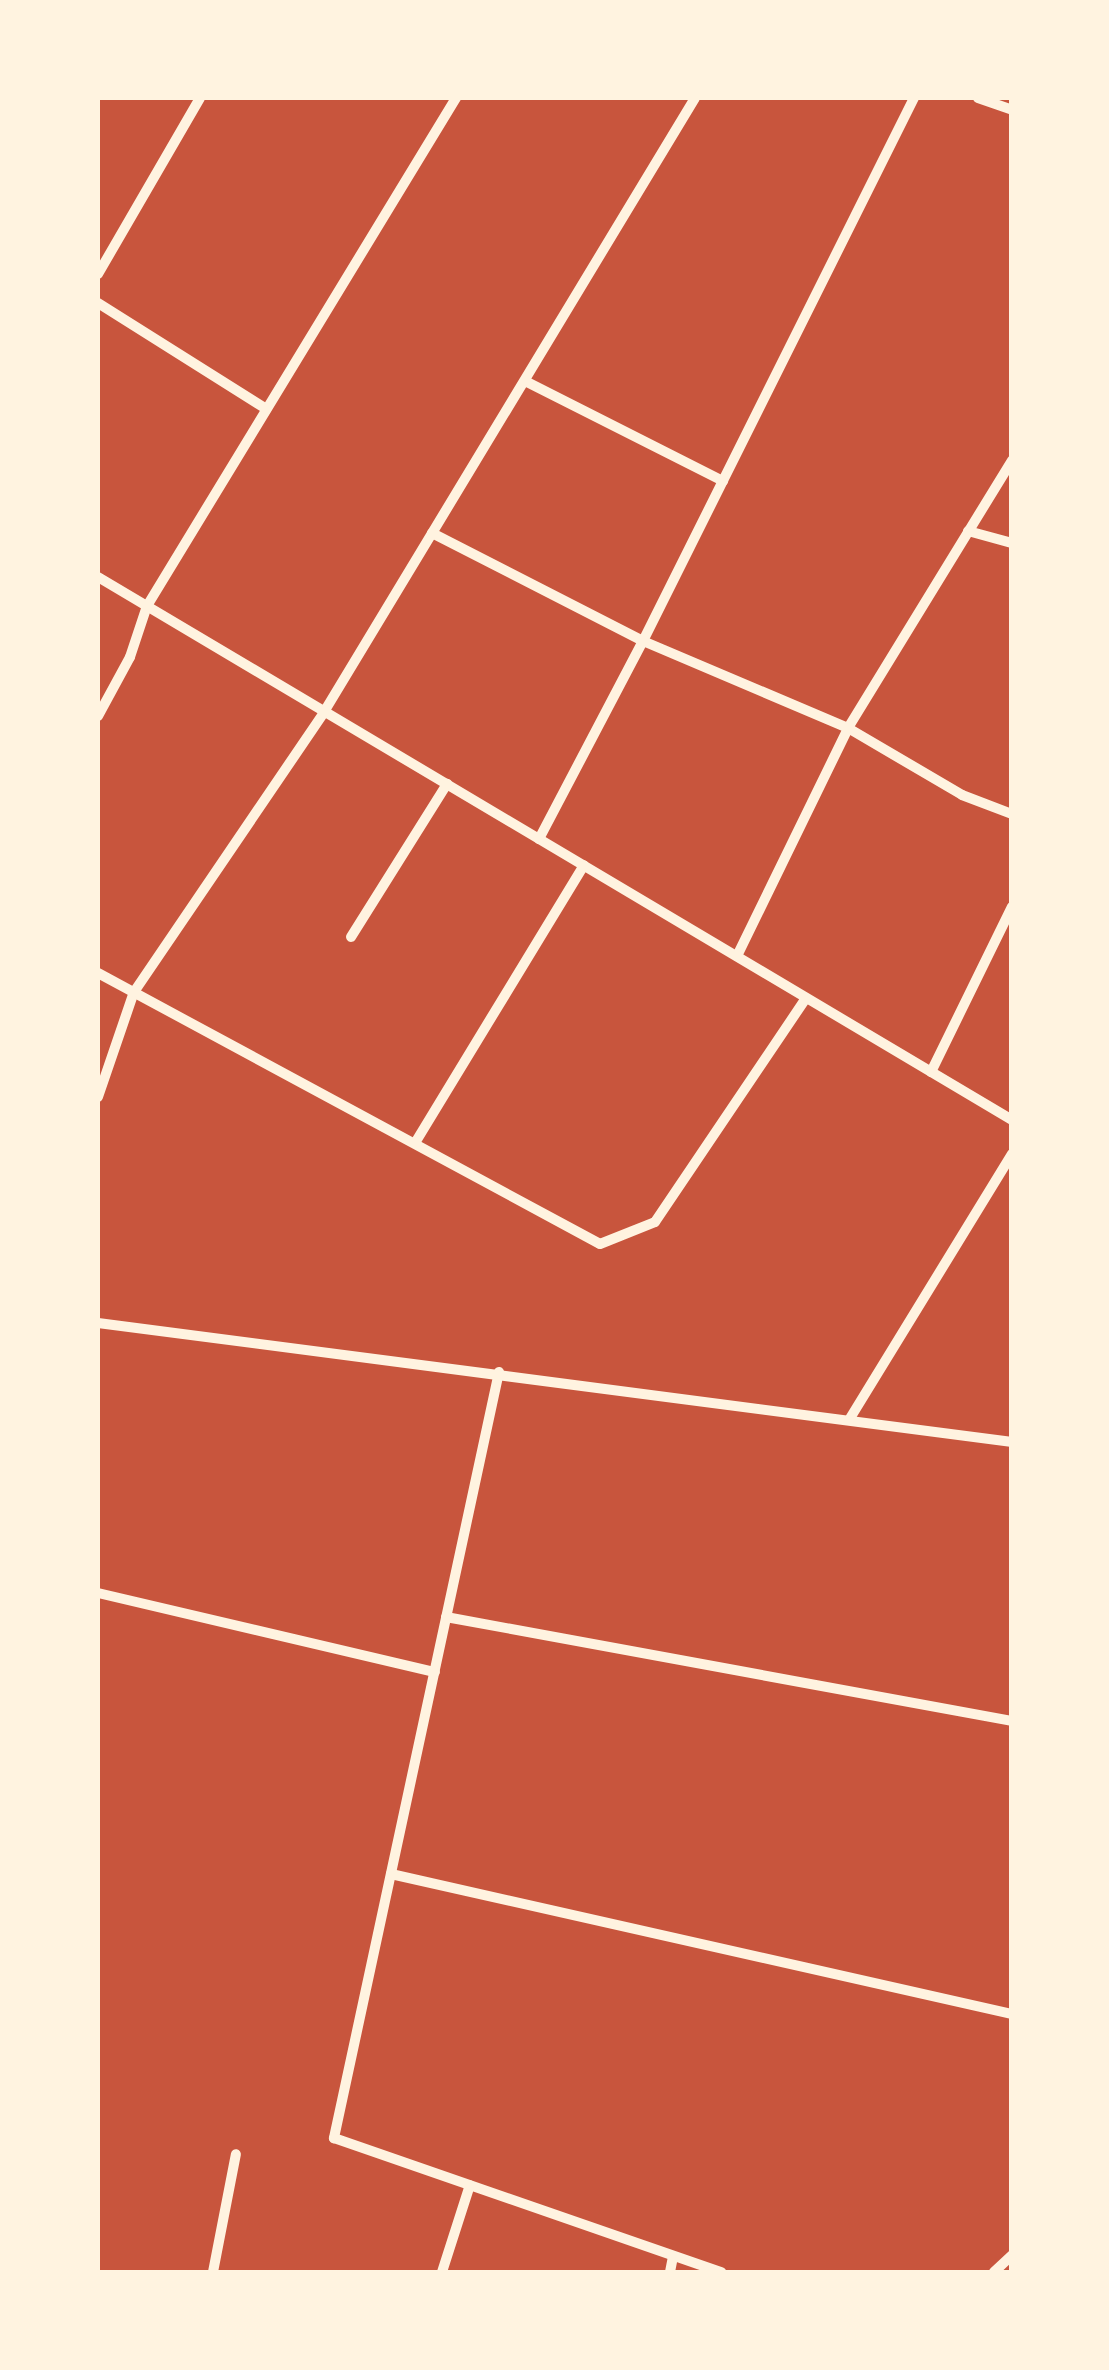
<!DOCTYPE html>
<html>
<head>
<meta charset="utf-8">
<style>
  body { margin:0 }
  #map { position:relative; width:1109px; height:2370px; overflow:hidden; background:#c8553d; font-family:"Public Sans",sans-serif }
  div>[style] { position:absolute }
  [style*='--x'] { left:calc(var(--x)*1px); top:calc(var(--y)*1px); width:calc(var(--w)*1px); rotate:calc(var(--a)*1deg) }
  .minor>* { height:10px; margin:-5px; padding:0 5px; transform-origin:5px; border-radius:5px; background:#fff3e0 }
  span { translate:-50% -50%; white-space:nowrap; text-align:center; line-height:1.15; -webkit-text-stroke:9px #fff3e0; paint-order:stroke }
  .frame { position:absolute; inset:0; border:100px solid #fff3e0; pointer-events:none }
</style>
</head>
<body>
<div id="map">
  <div class="minor">
    <i style="--x:978;--y:98;--w:36;--a:19"></i>
    <i style="--x:98;--y:274;--w:203;--a:-59.9"></i>
    <i style="--x:98;--y:303;--w:199;--a:32.2"></i>
    <i style="--x:525;--y:381;--w:222;--a:26.8"></i>
    <i style="--x:968;--y:531;--w:46;--a:15.3"></i>
    <i style="--x:432;--y:533;--w:237;--a:27.1"></i>
    <i style="--x:643;--y:641;--w:223;--a:23"></i>
    <i style="--x:848;--y:728;--w:132;--a:30.4"></i>
    <i style="--x:962;--y:795;--w:53;--a:20.8"></i>
    <i style="--x:98;--y:577;--w:1063;--a:30.71"></i>
    <i style="--x:98;--y:716;--w:67;--a:-61.5"></i>
    <i style="--x:130;--y:657;--w:54;--a:-71.6"></i>
    <i style="--x:147;--y:606;--w:595;--a:-58.69"></i>
    <i style="--x:539;--y:839;--w:224;--a:-62.3"></i>
    <i style="--x:643;--y:641;--w:607;--a:-63.48"></i>
    <i style="--x:351;--y:937;--w:181;--a:-57.9"></i>
    <i style="--x:737;--y:956;--w:254;--a:-64"></i>
    <i style="--x:848;--y:728;--w:314;--a:-58.5"></i>
    <i style="--x:98;--y:973;--w:570;--a:28.36"></i>
    <i style="--x:600;--y:1244;--w:59;--a:-21.8"></i>
    <i style="--x:655;--y:1222;--w:270;--a:-56"></i>
    <i style="--x:931;--y:1072;--w:184;--a:-63.9"></i>
    <i style="--x:98;--y:1097;--w:111;--a:-71.1"></i>
    <i style="--x:134;--y:992;--w:338;--a:-55.8"></i>
    <i style="--x:324;--y:712;--w:717;--a:-58.86"></i>
    <i style="--x:415;--y:1143;--w:325;--a:-58.7"></i>
    <i style="--x:98;--y:1323;--w:922;--a:7.42"></i>
    <i style="--x:499;--y:1372;--w:784;--a:102.16"></i>
    <i style="--x:334;--y:2138;--w:410;--a:19.1"></i>
    <i style="--x:849;--y:1420;--w:312;--a:-58.5"></i>
    <i style="--x:98;--y:1593;--w:346;--a:13.2"></i>
    <i style="--x:446;--y:1617;--w:575;--a:10.41"></i>
    <i style="--x:391;--y:1874;--w:637;--a:12.7"></i>
    <i style="--x:213;--y:2272;--w:120;--a:-79"></i>
    <i style="--x:442;--y:2272;--w:91;--a:-72.2"></i>
    <i style="--x:670;--y:2272;--w:16;--a:-79"></i>
    <i style="--x:994;--y:2272;--w:25;--a:-43"></i>
  </div>
  <div class="frame"></div>
</div>
</body>
</html>
